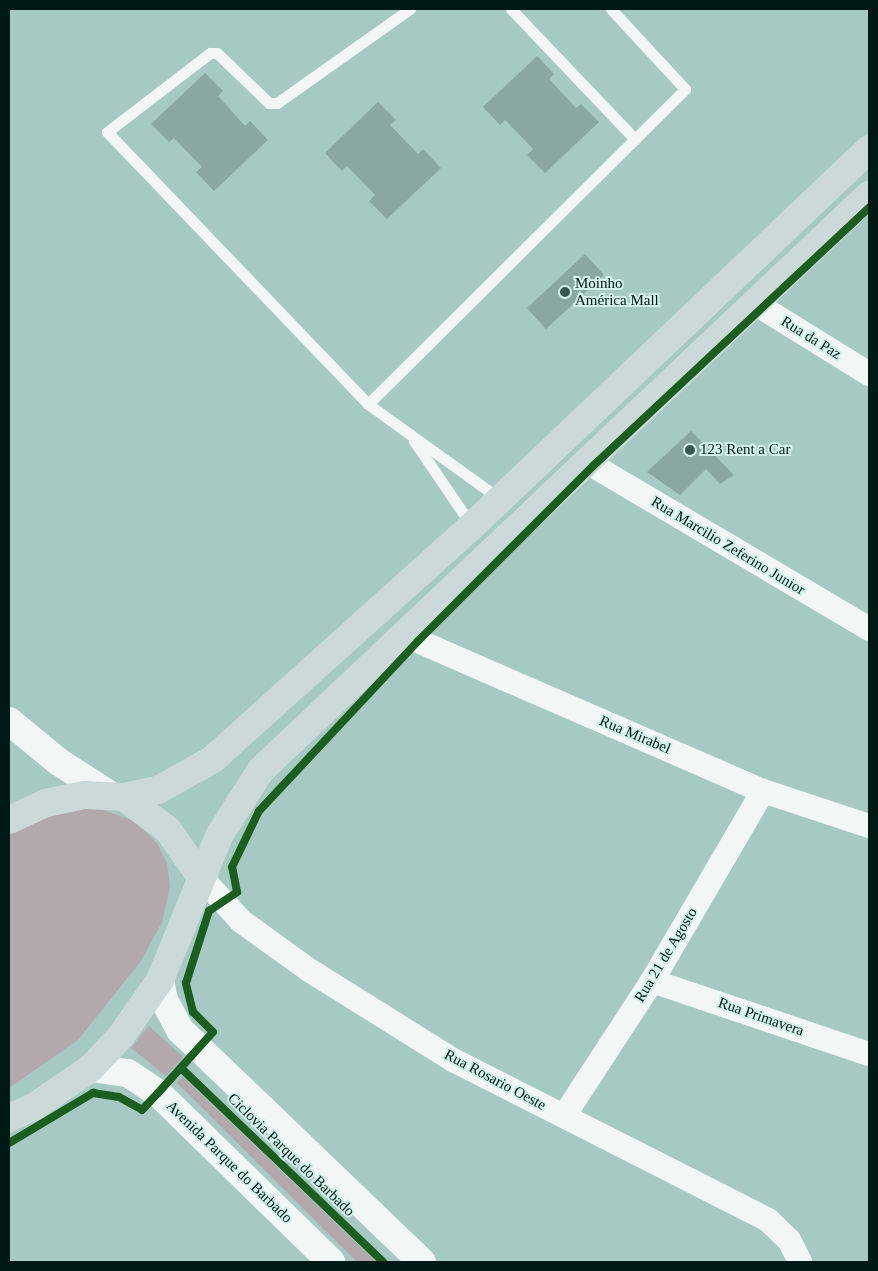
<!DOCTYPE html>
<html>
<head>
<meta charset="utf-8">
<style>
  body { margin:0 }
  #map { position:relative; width:878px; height:1271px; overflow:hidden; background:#a6c9c3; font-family:Georgia,serif }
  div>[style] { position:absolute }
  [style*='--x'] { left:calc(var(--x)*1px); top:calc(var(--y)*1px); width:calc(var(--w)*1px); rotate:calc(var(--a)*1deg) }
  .green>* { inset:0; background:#b3a8ac }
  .building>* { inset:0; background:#8aa7a2 }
  .lane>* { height:11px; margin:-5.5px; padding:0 5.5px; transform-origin:5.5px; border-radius:5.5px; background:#f2f7f6 }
  .street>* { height:24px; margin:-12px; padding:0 12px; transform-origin:12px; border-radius:12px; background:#f2f7f6 }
  .secondary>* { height:28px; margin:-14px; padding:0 14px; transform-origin:14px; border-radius:14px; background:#f2f7f6 }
  .primary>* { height:28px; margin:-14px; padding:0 14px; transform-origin:14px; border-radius:14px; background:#cbdad8 }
  .cycleway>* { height:8px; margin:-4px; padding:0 4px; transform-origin:4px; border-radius:4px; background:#1b5e20 }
  .dots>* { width:14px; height:14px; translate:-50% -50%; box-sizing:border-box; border:2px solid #d2f2eb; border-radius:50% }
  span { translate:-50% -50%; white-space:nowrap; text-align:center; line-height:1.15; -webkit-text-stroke:4px #d2f2eb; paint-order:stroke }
  .poi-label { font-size:15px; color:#001915 }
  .left { translate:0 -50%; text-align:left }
  .street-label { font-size:15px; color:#001915 }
  .frame { position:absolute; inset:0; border:10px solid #001915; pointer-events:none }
</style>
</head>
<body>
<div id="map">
  <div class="green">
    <i style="clip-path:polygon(92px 806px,134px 821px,157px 843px,167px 863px,170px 887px,162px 922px,141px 961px,78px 1040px,9px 1088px,9px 834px,68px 809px)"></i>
    <i style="clip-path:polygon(149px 1026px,183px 1057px,166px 1076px,131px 1048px)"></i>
    <i style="clip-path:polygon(182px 1076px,376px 1262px,357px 1262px,177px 1083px)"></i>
  </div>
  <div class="building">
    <i style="clip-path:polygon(537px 56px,554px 74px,549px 79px,576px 108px,581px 104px,599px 122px,545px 173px,527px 155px,533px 149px,505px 120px,500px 125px,483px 107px)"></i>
    <i style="clip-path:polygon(205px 73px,223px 91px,218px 96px,245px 126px,250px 121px,268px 140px,214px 191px,196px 172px,202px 167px,174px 138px,169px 142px,151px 124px)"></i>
    <i style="clip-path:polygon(378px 102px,396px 120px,390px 125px,418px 154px,423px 149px,441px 168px,387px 219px,369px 201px,375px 195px,347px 166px,342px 171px,325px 153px)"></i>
    <i style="clip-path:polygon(585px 254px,604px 275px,546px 329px,527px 308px)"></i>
    <i style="clip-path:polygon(691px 431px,734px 475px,720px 484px,706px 469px,680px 495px,647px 472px)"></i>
  </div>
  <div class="lane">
    <i style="--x:511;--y:9;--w:180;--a:46.4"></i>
    <i style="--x:368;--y:404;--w:377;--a:-133.8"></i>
    <i style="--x:107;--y:132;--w:130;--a:-37.5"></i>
    <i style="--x:210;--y:53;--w:7;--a:0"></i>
    <i style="--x:217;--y:53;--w:72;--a:43.9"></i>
    <i style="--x:269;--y:103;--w:8;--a:0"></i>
    <i style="--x:277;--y:103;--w:163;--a:-35.3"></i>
    <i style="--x:414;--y:441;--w:103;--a:55.7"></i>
    <i style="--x:500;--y:499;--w:163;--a:-144.3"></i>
    <i style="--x:368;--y:404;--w:447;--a:-44.8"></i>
    <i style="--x:685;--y:89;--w:109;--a:-132.8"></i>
  </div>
  <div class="street">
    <i style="--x:753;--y:302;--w:137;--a:31.8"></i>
    <i style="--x:587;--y:462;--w:328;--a:30.6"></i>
    <i style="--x:404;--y:635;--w:391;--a:23.5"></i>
    <i style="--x:763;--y:791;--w:112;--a:18.3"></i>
    <i style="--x:201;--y:877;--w:59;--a:47.7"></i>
    <i style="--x:241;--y:921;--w:84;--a:35.8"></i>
    <i style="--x:309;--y:970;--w:170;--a:32"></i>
    <i style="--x:453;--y:1060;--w:353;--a:26.9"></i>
    <i style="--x:768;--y:1220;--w:29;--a:44"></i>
    <i style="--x:789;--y:1240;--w:25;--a:63"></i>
    <i style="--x:652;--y:981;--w:229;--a:18.6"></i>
    <i style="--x:564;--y:1116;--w:161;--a:-56.9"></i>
    <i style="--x:652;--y:981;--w:220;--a:-59.7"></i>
  </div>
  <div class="secondary">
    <i style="--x:9;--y:721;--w:65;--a:39.4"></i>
    <i style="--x:59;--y:762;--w:57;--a:32.9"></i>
    <i style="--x:160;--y:980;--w:20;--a:79"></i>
    <i style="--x:164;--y:1000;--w:34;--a:62"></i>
    <i style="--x:180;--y:1030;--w:335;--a:43.8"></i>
    <i style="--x:91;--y:1068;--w:37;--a:8"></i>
    <i style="--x:128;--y:1073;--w:36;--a:34"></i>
    <i style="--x:158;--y:1093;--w:242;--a:44.3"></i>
  </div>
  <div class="primary">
    <i style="--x:124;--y:797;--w:55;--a:36.9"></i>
    <i style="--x:168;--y:830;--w:57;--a:54.9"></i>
    <i style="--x:9;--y:820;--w:41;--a:-24.7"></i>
    <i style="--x:46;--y:803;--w:40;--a:-12"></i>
    <i style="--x:85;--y:795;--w:39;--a:3"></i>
    <i style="--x:124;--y:797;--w:35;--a:-12"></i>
    <i style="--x:158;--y:790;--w:62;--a:-29.1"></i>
    <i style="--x:212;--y:760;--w:350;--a:-42"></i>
    <i style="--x:472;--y:526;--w:547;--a:-43.52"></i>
    <i style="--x:9;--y:1118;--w:27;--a:-24"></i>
    <i style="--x:34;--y:1107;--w:69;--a:-34.4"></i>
    <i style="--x:91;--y:1068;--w:44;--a:-46.8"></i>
    <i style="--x:121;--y:1036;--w:68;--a:-55.1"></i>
    <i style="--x:160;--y:980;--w:158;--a:-67.7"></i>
    <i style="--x:220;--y:834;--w:76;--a:-57.4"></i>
    <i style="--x:261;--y:770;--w:837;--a:-43.4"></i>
  </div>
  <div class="cycleway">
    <i style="--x:181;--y:1068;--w:280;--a:43.8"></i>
    <i style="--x:9;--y:1143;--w:98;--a:-30.8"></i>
    <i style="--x:93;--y:1093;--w:26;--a:9"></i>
    <i style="--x:119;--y:1097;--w:26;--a:29"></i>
    <i style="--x:142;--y:1110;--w:23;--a:-47"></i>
    <i style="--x:158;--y:1093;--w:82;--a:-48"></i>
    <i style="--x:213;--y:1032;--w:28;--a:-135"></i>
    <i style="--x:193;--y:1012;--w:30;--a:-104"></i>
    <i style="--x:186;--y:983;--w:76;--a:-72.3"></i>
    <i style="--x:209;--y:911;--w:34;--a:-34"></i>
    <i style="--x:237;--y:892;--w:25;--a:-101"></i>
    <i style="--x:232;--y:867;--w:62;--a:-64.3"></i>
    <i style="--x:259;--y:811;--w:233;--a:-46.9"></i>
    <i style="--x:418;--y:641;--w:247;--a:-45"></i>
    <i style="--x:593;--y:466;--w:378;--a:-43.1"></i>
  </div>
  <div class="dots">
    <i style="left:565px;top:292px;background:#3a5752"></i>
    <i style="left:690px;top:450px;background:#3a5752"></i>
  </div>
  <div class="poi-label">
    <span class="left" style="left:575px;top:292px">Moinho<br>América Mall</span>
    <span class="left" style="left:700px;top:450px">123 Rent a Car</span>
  </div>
  <div class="street-label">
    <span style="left:811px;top:338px;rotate:32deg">Rua da Paz</span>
    <span style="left:728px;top:546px;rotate:31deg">Rua Marcilio Zeferino Junior</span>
    <span style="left:635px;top:735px;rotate:23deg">Rua Mirabel</span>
    <span style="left:666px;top:955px;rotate:-59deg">Rua 21 de Agosto</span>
    <span style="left:761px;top:1017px;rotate:19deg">Rua Primavera</span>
    <span style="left:495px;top:1080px;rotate:28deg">Rua Rosario Oeste</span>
    <span style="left:291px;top:1155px;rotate:44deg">Ciclovia Parque do Barbado</span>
    <span style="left:229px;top:1162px;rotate:44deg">Avenida Parque do Barbado</span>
  </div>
  <div class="frame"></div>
</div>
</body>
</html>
